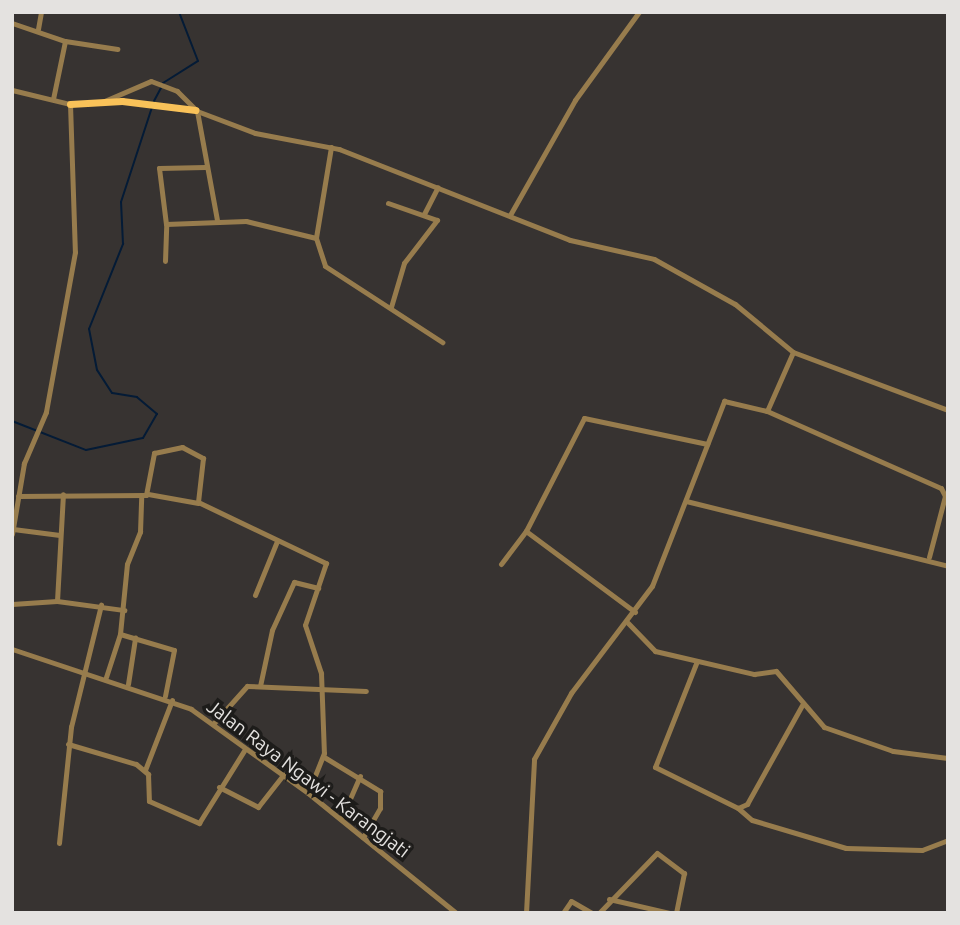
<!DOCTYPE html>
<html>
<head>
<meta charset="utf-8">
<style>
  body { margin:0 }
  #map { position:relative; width:960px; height:925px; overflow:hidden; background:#373331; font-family:Ubuntu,sans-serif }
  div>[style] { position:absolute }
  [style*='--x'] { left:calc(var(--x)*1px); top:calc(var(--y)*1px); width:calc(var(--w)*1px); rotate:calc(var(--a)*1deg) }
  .stream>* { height:2px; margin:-1px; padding:0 1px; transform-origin:1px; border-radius:1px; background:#041b36 }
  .minor>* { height:5px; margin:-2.5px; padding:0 2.5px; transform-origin:2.5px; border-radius:2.5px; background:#977c4d }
  .major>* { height:7px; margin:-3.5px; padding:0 3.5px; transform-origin:3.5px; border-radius:3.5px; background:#f9c259 }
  span { translate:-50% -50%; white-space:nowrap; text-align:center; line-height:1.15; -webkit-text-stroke:7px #1d1c1a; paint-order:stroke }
  .street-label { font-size:19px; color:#e4e2e0 }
  .frame { position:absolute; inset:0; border:14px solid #e4e2e0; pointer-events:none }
</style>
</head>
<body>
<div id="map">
  <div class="stream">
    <i style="--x:278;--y:12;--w:34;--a:0"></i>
    <i style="--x:163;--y:83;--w:41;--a:-32.2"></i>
    <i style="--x:198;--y:61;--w:53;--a:-111.2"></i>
    <i style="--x:154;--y:101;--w:15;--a:-62"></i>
    <i style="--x:12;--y:421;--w:79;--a:21.4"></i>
    <i style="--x:86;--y:450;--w:58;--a:-11.9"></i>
    <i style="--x:143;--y:438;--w:28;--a:-60"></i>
    <i style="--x:157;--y:414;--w:26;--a:-140"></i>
    <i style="--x:137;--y:397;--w:25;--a:-171"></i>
    <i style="--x:112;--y:393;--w:27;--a:-123"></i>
    <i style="--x:97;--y:370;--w:42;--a:-101"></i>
    <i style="--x:89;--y:329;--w:92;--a:-68.2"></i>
    <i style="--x:123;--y:244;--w:42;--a:-92.7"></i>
    <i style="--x:121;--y:202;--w:100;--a:-71.9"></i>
  </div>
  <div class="minor">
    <i style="--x:12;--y:23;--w:56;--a:18.8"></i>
    <i style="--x:65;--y:41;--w:53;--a:8.7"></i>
    <i style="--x:38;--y:29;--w:17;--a:-80"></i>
    <i style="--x:12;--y:90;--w:60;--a:13.6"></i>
    <i style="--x:70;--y:104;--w:148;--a:88.1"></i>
    <i style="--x:75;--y:252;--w:163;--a:100.3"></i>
    <i style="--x:46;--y:412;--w:56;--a:113.3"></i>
    <i style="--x:24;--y:463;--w:72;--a:99.6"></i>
    <i style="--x:53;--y:99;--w:59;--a:-78.3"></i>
    <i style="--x:102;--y:102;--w:53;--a:-23.2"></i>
    <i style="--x:151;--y:81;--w:28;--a:21"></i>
    <i style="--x:177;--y:91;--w:28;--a:45"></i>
    <i style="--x:197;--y:111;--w:62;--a:20.8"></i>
    <i style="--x:255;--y:133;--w:86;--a:10.8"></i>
    <i style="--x:339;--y:149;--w:248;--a:21.5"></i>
    <i style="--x:570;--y:240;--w:86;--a:12.7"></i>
    <i style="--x:654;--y:259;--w:93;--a:29.1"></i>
    <i style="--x:735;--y:304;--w:75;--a:39.6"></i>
    <i style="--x:793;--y:352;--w:165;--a:20.5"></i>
    <i style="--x:197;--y:111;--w:111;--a:79.6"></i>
    <i style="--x:331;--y:147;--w:92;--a:99.4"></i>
    <i style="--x:316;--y:238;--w:29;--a:72"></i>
    <i style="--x:325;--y:266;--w:140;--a:33"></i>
    <i style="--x:205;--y:167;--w:46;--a:178.8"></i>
    <i style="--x:159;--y:168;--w:56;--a:82.9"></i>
    <i style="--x:166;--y:224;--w:80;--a:-2.1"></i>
    <i style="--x:246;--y:221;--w:72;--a:13.7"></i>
    <i style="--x:388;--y:203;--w:52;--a:19.1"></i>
    <i style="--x:437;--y:220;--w:54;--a:127.5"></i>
    <i style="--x:404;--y:263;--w:46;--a:106.5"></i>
    <i style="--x:424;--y:214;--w:30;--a:-63"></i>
    <i style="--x:510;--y:215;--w:132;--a:-60.5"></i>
    <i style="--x:575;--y:100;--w:109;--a:-54"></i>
    <i style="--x:165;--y:261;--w:37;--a:-88"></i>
    <i style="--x:767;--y:411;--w:64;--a:-66.2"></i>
    <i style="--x:148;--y:494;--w:51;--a:10.2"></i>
    <i style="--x:18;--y:496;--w:128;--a:-0.4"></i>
    <i style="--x:146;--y:495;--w:43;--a:-79.2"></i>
    <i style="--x:154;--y:453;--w:29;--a:-12"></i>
    <i style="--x:182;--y:447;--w:24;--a:28"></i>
    <i style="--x:203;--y:458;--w:44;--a:96.5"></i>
    <i style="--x:198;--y:502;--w:142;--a:25.5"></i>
    <i style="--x:326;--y:563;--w:65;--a:108.7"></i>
    <i style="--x:305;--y:625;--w:51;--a:71.6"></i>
    <i style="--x:321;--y:673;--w:80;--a:87.9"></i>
    <i style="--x:324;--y:753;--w:43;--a:111.8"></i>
    <i style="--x:686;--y:501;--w:270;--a:13.9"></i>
    <i style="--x:13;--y:529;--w:47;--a:7.3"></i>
    <i style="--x:501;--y:564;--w:41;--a:-52.9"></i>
    <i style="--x:255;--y:595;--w:58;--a:-67.8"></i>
    <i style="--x:57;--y:601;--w:107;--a:-86.8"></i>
    <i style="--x:12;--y:604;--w:45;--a:-3.8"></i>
    <i style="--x:57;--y:601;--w:68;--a:7.7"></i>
    <i style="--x:635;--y:612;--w:136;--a:-143.4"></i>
    <i style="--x:526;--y:531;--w:127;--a:-62.8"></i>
    <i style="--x:584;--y:418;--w:126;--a:11.9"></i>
    <i style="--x:628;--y:623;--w:39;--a:46"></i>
    <i style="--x:655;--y:651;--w:102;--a:13.1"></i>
    <i style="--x:754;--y:674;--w:22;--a:-8"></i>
    <i style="--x:776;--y:671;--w:74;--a:49.4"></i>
    <i style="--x:824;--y:727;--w:73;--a:19.2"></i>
    <i style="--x:893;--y:751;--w:55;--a:7.3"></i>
    <i style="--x:120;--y:634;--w:56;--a:16.5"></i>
    <i style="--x:174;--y:650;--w:47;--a:101.1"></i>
    <i style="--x:12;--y:649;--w:189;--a:18.5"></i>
    <i style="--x:191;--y:709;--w:144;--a:35.7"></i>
    <i style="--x:308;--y:793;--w:191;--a:39"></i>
    <i style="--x:697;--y:661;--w:114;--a:111.6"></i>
    <i style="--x:655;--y:767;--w:93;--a:26.3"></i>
    <i style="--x:738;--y:808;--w:10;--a:-24"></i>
    <i style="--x:747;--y:804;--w:113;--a:-60.9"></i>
    <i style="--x:106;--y:677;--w:45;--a:-72"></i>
    <i style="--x:120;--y:634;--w:70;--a:-84.3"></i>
    <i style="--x:127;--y:564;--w:35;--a:-68"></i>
    <i style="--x:140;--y:532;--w:37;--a:-88"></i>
    <i style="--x:128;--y:684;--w:47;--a:-81.3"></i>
    <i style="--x:260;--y:686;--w:57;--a:-77.9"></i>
    <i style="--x:272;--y:630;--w:53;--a:-65.4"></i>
    <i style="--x:294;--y:582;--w:25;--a:14"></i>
    <i style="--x:213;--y:724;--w:51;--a:-48.2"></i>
    <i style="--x:247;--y:686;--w:119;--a:2.4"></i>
    <i style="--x:68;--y:744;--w:71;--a:16.4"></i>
    <i style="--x:136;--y:764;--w:16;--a:40"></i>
    <i style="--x:148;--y:774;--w:27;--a:88"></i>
    <i style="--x:149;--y:801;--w:55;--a:23.7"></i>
    <i style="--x:199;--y:823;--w:87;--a:-58.1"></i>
    <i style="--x:324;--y:757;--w:66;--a:31.3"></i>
    <i style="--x:380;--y:791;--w:17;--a:90"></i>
    <i style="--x:380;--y:808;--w:34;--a:120"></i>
    <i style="--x:145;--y:770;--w:75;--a:-68.9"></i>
    <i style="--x:219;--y:787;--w:44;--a:27.1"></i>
    <i style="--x:258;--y:807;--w:41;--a:-52"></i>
    <i style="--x:738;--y:808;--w:18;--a:41"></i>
    <i style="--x:752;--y:820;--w:98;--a:16.6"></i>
    <i style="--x:846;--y:848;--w:76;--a:1.5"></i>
    <i style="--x:922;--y:850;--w:28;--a:-21"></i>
    <i style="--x:341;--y:819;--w:47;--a:-66.2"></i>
    <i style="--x:59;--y:843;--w:117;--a:-84.1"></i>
    <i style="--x:71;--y:727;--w:126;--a:-76.2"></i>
    <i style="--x:609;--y:899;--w:63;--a:12.9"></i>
    <i style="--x:526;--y:913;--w:154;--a:-87"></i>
    <i style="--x:534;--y:759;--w:76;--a:-60.7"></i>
    <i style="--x:571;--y:693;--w:134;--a:-52.9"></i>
    <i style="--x:652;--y:586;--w:199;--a:-68.7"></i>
    <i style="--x:724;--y:401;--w:44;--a:13.1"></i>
    <i style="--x:767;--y:411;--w:190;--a:23.9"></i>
    <i style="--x:941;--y:488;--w:9;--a:63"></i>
    <i style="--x:945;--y:496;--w:63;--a:104.7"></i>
    <i style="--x:563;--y:913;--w:14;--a:-56"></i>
    <i style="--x:571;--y:901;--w:24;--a:30"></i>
    <i style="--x:599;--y:913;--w:83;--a:-46"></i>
    <i style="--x:657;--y:853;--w:34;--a:37"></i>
    <i style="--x:684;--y:873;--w:41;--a:101.3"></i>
  </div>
  <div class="major">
    <i style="--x:70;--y:104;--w:52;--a:-3.3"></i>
    <i style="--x:122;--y:101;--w:74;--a:7"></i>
  </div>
  <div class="street-label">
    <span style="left:308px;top:779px;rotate:37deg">Jalan Raya Ngawi - Karangjati</span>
  </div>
  <div class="frame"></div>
</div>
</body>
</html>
